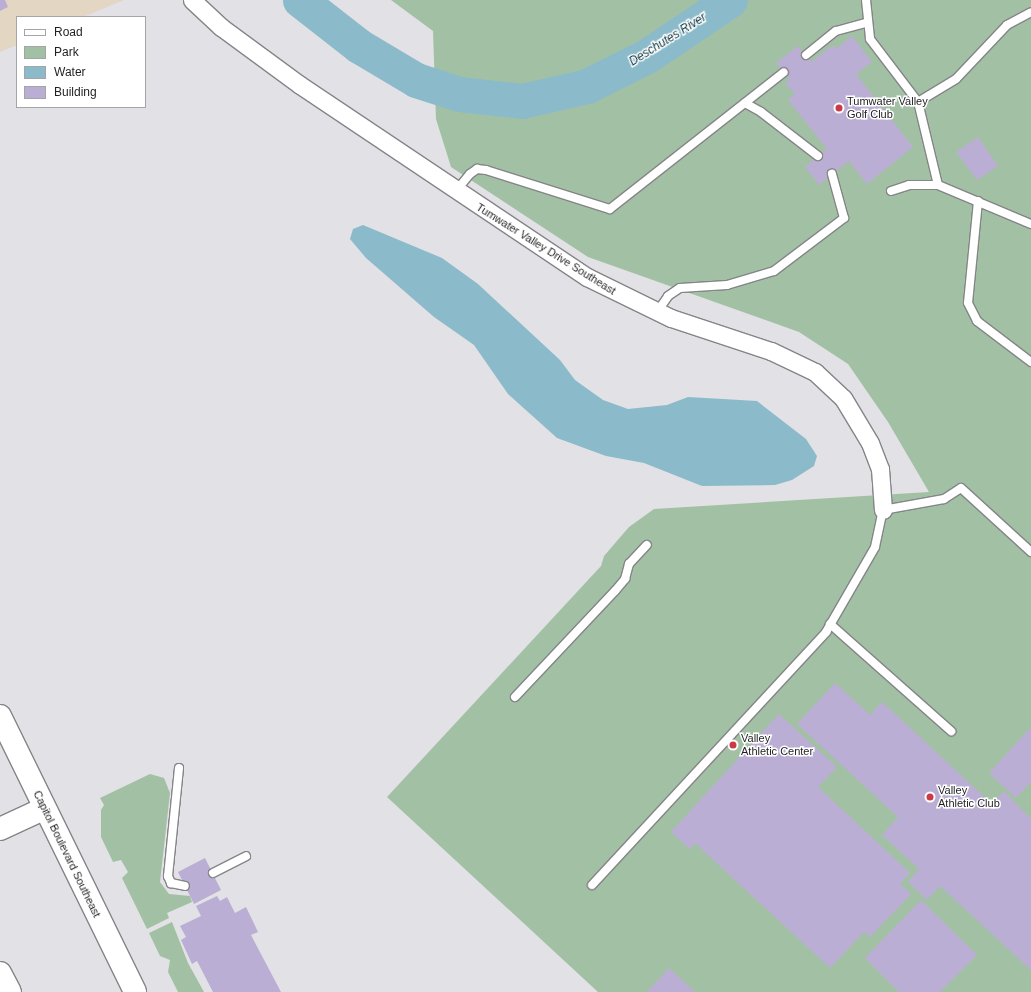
<!DOCTYPE html>
<html>
<head>
<meta charset="utf-8">
<style>
  body { margin:0 }
  #map { position:relative; width:1031px; height:992px; overflow:hidden; background:#e2e1e5; font-family:Arial,sans-serif }
  div>[style] { position:absolute }
  [style*='--x'] { left:calc(var(--x)*1px); top:calc(var(--y)*1px); width:calc(var(--w)*1px); rotate:calc(var(--a)*1deg) }
  .education>* { inset:0; background:#e3d6c2 }
  .green>* { inset:0; background:#a2c1a4 }
  .water>* { inset:0; background:#8bbbca }
  .river>* { height:35px; margin:-17.5px; padding:0 17.5px; transform-origin:17.5px; border-radius:17.5px; background:#8bbbca }
  .building>* { inset:0; background:#bbaed4 }
  .roads { filter:drop-shadow(1px 0 #858488) drop-shadow(-1px 0 #858488) drop-shadow(0 1px #858488) drop-shadow(0 -1px #858488) }
  .lane>* { height:8px; margin:-4px; padding:0 4px; transform-origin:4px; border-radius:4px; background:#fff }
  .street>* { height:17px; margin:-8.5px; padding:0 8.5px; transform-origin:8.5px; border-radius:8.5px; background:#fff }
  .secondary>* { height:22px; margin:-11px; padding:0 11px; transform-origin:11px; border-radius:11px; background:#fff }
  .highway>* { height:22px; margin:-11px; padding:0 11px; transform-origin:11px; border-radius:11px; background:#fff }
  .dots>* { width:11px; height:11px; translate:-50% -50%; box-sizing:border-box; border:2px solid #fff; border-radius:50% }
  span { translate:-50% -50%; white-space:nowrap; text-align:center; line-height:1.15; -webkit-text-stroke:3px #fff; paint-order:stroke }
  .poi-label { font-size:11px; color:#1f1e20 }
  .left { translate:0 -50%; text-align:left }
  .street-label { font-size:11px; color:#1f1e20 }
  .water-label { font-size:12px; color:#083641; font-style:italic }
  .legend { position:absolute; left:16px; top:16px; width:130px; height:92px; box-sizing:border-box; background:#fff; border:1px solid #a5a5a6; margin:0; padding:5px 7px; list-style:none; font-size:12px; color:#1f1e20 }
  .legend li { display:flex; align-items:center; gap:8px; height:20px }
  .legend b { width:20px; border:1px solid #a5a5a6 }
</style>
</head>
<body>
<div id="map">
  <div class="education">
    <i style="clip-path:polygon(0 0,124px 0,83px 17px,17px 17px,17px 45px,0 52px)"></i>
  </div>
  <div class="green">
    <i style="clip-path:polygon(391px 0,1031px 0,1031px 992px,598px 992px,387px 797px,601px 566px,604px 556px,629px 527px,654px 509px,929px 492px,888px 422px,848px 364px,799px 332px,588px 257px,451px 167px,436px 119px,433px 31px)"></i>
    <i style="clip-path:polygon(150px 774px,164px 778px,170px 793px,160px 882px,169px 894px,190px 896px,192px 902px,167px 913px,169px 918px,147px 929px,122px 878px,128px 872px,121px 860px,113px 862px,101px 837px,101px 810px,104px 805px,100px 798px)"></i>
    <i style="clip-path:polygon(172px 922px,188px 963px,204px 992px,178px 992px,168px 972px,170px 960px,160px 956px,149px 933px)"></i>
  </div>
  <div class="water">
    <i style="clip-path:polygon(363px 225px,442px 258px,478px 284px,560px 360px,575px 380px,603px 400px,628px 409px,667px 405px,688px 397px,757px 401px,806px 439px,817px 456px,814px 466px,792px 480px,775px 485px,702px 486px,644px 463px,606px 456px,557px 438px,508px 394px,474px 345px,434px 317px,366px 258px,350px 239px,353px 229px)"></i>
  </div>
  <div class="river">
    <i style="--x:300;--y:0;--w:75;--a:37.9"></i>
    <i style="--x:359;--y:46;--w:66;--a:30.8"></i>
    <i style="--x:416;--y:80;--w:45;--a:18"></i>
    <i style="--x:459;--y:94;--w:63;--a:6.3"></i>
    <i style="--x:522;--y:101;--w:67;--a:-13"></i>
    <i style="--x:587;--y:86;--w:67;--a:-26.6"></i>
    <i style="--x:647;--y:56;--w:100;--a:-34"></i>
  </div>
  <div class="building">
    <i style="clip-path:polygon(0 0,5px 0,8px 7px,0 11px)"></i>
    <i style="clip-path:polygon(852px 36px,872px 62px,856px 74px,913px 147px,867px 184px,849px 161px,819px 185px,805px 167px,827px 149px,788px 100px,795px 94px,785px 83px,790px 80px,776px 63px,798px 46px,811px 62px,833px 45px,836px 49px)"></i>
    <i style="clip-path:polygon(978px 137px,998px 166px,977px 180px,956px 152px)"></i>
    <i style="clip-path:polygon(835px 683px,870px 715px,882px 702px,992px 804px,1004px 791px,1031px 819px,1031px 970px,940px 886px,927px 900px,908px 882px,919px 869px,882px 835px,898px 817px,797px 724px)"></i>
    <i style="clip-path:polygon(779px 714px,837px 767px,818px 787px,910px 873px,900px 884px,911px 894px,870px 937px,864px 932px,830px 968px,695px 843px,690px 849px,671px 832px)"></i>
    <i style="clip-path:polygon(1031px 727px,1031px 782px,1016px 798px,989px 773px)"></i>
    <i style="clip-path:polygon(205px 858px,221px 890px,194px 904px,178px 872px)"></i>
    <i style="clip-path:polygon(217px 896px,220px 901px,227px 897px,235px 913px,246px 907px,258px 932px,251px 935px,281px 992px,213px 992px,197px 961px,192px 964px,181px 940px,186px 937px,180px 926px,201px 916px,196px 906px)"></i>
    <i style="clip-path:polygon(921px 900px,977px 955px,940px 992px,899px 992px,865px 958px)"></i>
    <i style="clip-path:polygon(669px 968px,695px 992px,647px 992px)"></i>
  </div>
  <div class="roads">
    <div class="lane">
      <i style="--x:866;--y:0;--w:39;--a:84"></i>
      <i style="--x:870;--y:39;--w:79;--a:52.7"></i>
      <i style="--x:806;--y:55;--w:38;--a:-39"></i>
      <i style="--x:836;--y:31;--w:31;--a:-15"></i>
      <i style="--x:745;--y:103;--w:18;--a:29"></i>
      <i style="--x:761;--y:112;--w:72;--a:37.7"></i>
      <i style="--x:938;--y:185;--w:85;--a:-103.5"></i>
      <i style="--x:918;--y:102;--w:44;--a:-31.2"></i>
      <i style="--x:956;--y:79;--w:74;--a:-46.6"></i>
      <i style="--x:1007;--y:25;--w:27;--a:-28"></i>
      <i style="--x:456;--y:191;--w:22;--a:-51"></i>
      <i style="--x:470;--y:174;--w:9;--a:-36"></i>
      <i style="--x:477;--y:169;--w:9;--a:6"></i>
      <i style="--x:486;--y:170;--w:130;--a:17.5"></i>
      <i style="--x:610;--y:209;--w:221;--a:-38.2"></i>
      <i style="--x:891;--y:191;--w:19;--a:-18"></i>
      <i style="--x:909;--y:185;--w:29;--a:0"></i>
      <i style="--x:938;--y:185;--w:101;--a:22.8"></i>
      <i style="--x:978;--y:201;--w:102;--a:95.6"></i>
      <i style="--x:968;--y:303;--w:20;--a:63"></i>
      <i style="--x:977;--y:321;--w:68;--a:37.2"></i>
      <i style="--x:657;--y:312;--w:19;--a:-55"></i>
      <i style="--x:668;--y:296;--w:14;--a:-34"></i>
      <i style="--x:680;--y:288;--w:47;--a:-3.7"></i>
      <i style="--x:727;--y:285;--w:49;--a:-16.6"></i>
      <i style="--x:774;--y:271;--w:88;--a:-37.1"></i>
      <i style="--x:844;--y:218;--w:46;--a:-105.3"></i>
      <i style="--x:830;--y:624;--w:162;--a:41.5"></i>
      <i style="--x:515;--y:697;--w:146;--a:-46.7"></i>
      <i style="--x:615;--y:591;--w:16;--a:-50"></i>
      <i style="--x:625;--y:579;--w:16;--a:-75"></i>
      <i style="--x:629;--y:564;--w:26;--a:-47"></i>
      <i style="--x:179;--y:768;--w:109;--a:95.8"></i>
      <i style="--x:168;--y:876;--w:8;--a:67"></i>
      <i style="--x:171;--y:883;--w:14;--a:12"></i>
      <i style="--x:213;--y:873;--w:37;--a:-27"></i>
      <i style="--x:592;--y:885;--w:345;--a:-47.2"></i>
      <i style="--x:826;--y:632;--w:98;--a:-60"></i>
      <i style="--x:875;--y:547;--w:38;--a:-78"></i>
      <i style="--x:883;--y:510;--w:62;--a:-10.2"></i>
      <i style="--x:944;--y:499;--w:20;--a:-33"></i>
      <i style="--x:961;--y:488;--w:95;--a:42.4"></i>
    </div>
    <div class="street">
      <i style="--x:192;--y:0;--w:40;--a:43"></i>
      <i style="--x:221;--y:27;--w:98;--a:36.3"></i>
      <i style="--x:300;--y:85;--w:345;--a:33.8"></i>
      <i style="--x:587;--y:277;--w:93;--a:26"></i>
      <i style="--x:671;--y:318;--w:105;--a:18.3"></i>
      <i style="--x:771;--y:351;--w:49;--a:25.5"></i>
      <i style="--x:815;--y:372;--w:38;--a:43"></i>
      <i style="--x:843;--y:398;--w:52;--a:59"></i>
      <i style="--x:870;--y:443;--w:28;--a:69"></i>
      <i style="--x:880;--y:469;--w:41;--a:85.8"></i>
    </div>
    <div class="secondary">
      <i style="--x:0;--y:716;--w:307;--a:63.9"></i>
      <i style="--x:0;--y:829;--w:47;--a:-24.9"></i>
    </div>
    <div class="highway">
      <i style="--x:0;--y:973;--w:21;--a:62"></i>
    </div>
  </div>
  <div class="dots">
    <i style="left:839px;top:108px;background:#ca3a47"></i>
    <i style="left:733px;top:745px;background:#ca3a47"></i>
    <i style="left:930px;top:797px;background:#ca3a47"></i>
  </div>
  <div class="poi-label">
    <span class="left" style="left:847px;top:108px">Tumwater Valley<br>Golf Club</span>
    <span class="left" style="left:741px;top:745px">Valley<br>Athletic Center</span>
    <span class="left" style="left:938px;top:797px">Valley<br>Athletic Club</span>
  </div>
  <div class="street-label">
    <span style="left:546px;top:249px;rotate:32deg">Tumwater Valley Drive Southeast</span>
    <span style="left:67px;top:854px;rotate:64deg">Capitol Boulevard Southeast</span>
  </div>
  <div class="water-label">
    <span style="left:668px;top:40px;rotate:-32deg">Deschutes River</span>
  </div>
  <ul class="legend">
  <li><b style="height:5px;background:#fff"></b>Road</li>
  <li><b style="height:11px;background:#a2c1a4"></b>Park</li>
  <li><b style="height:11px;background:#8bbbca"></b>Water</li>
  <li><b style="height:11px;background:#bbaed4"></b>Building</li>
  </ul>
</div>
</body>
</html>
